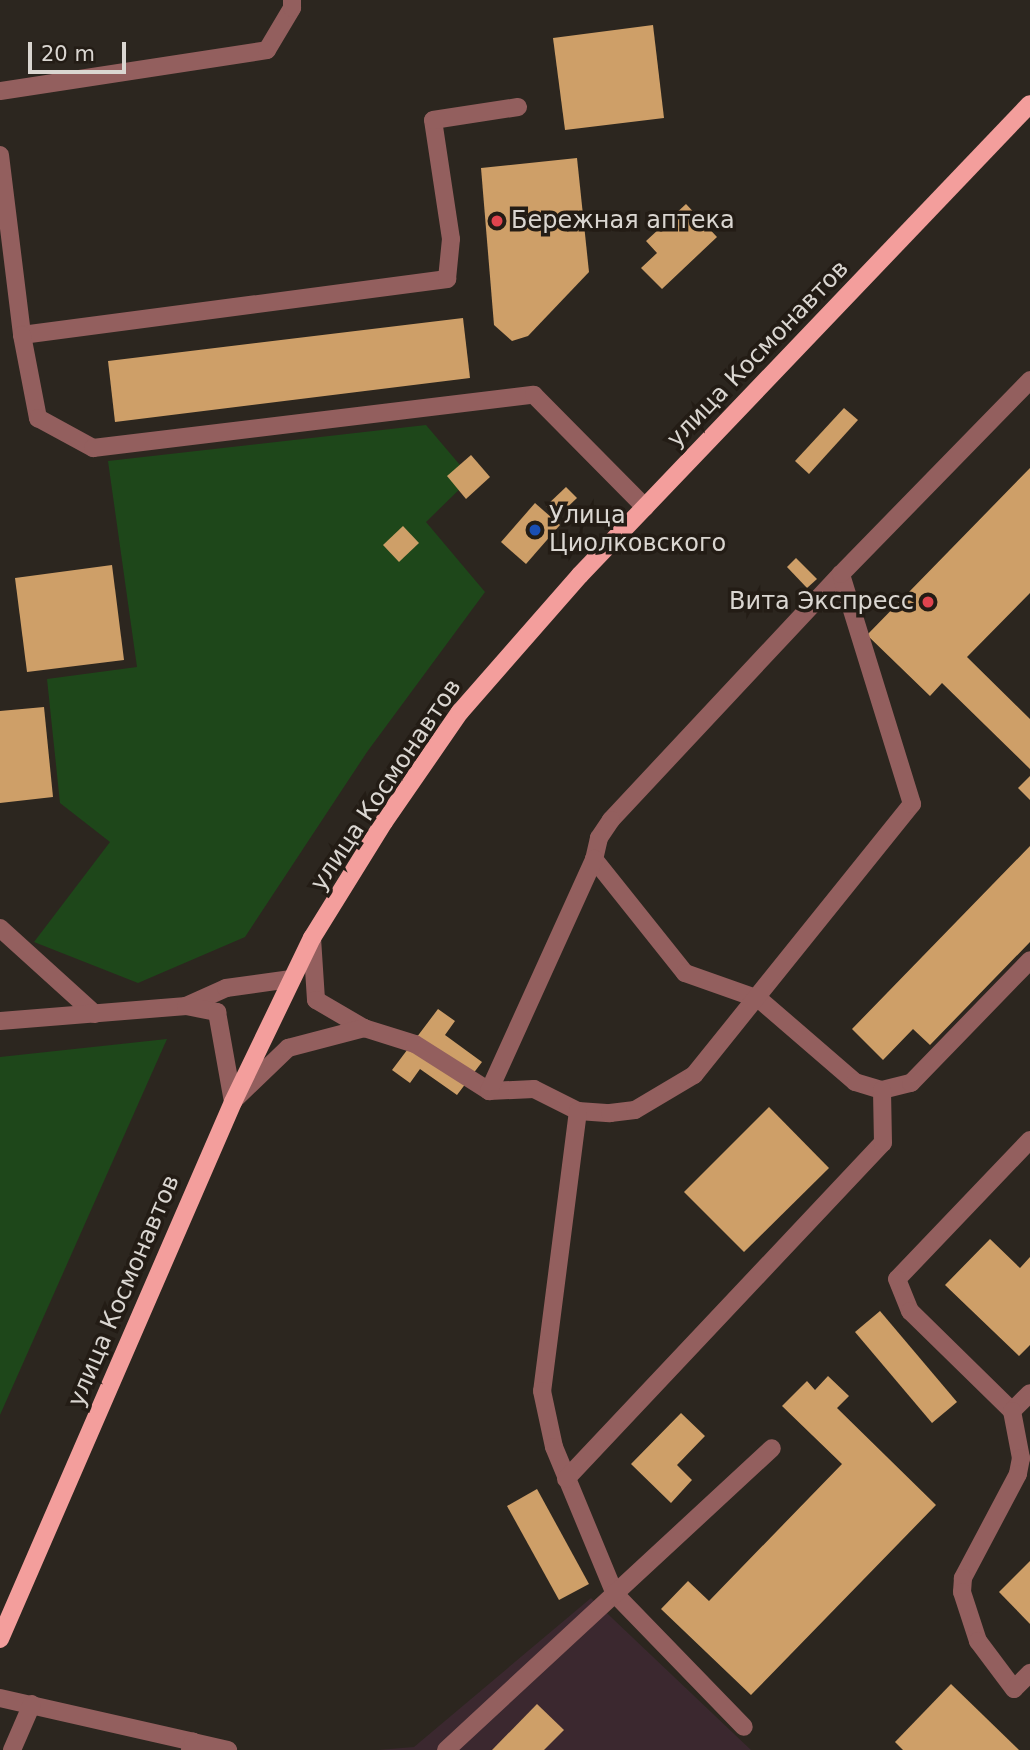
<!DOCTYPE html>
<html>
<head>
<meta charset="utf-8">
<style>
  body { margin:0 }
  #map { position:relative; width:1030px; height:1750px; overflow:hidden; background:#2c261f; font-family:"DejaVu Sans",sans-serif }
  div>[style] { position:absolute }
  [style*='--x'] { left:calc(var(--x)*1px); top:calc(var(--y)*1px); width:calc(var(--w)*1px); rotate:calc(var(--a)*1deg) }
  .industrial>* { inset:0; background:#3b282f }
  .green>* { inset:0; background:#1e471a }
  .building>* { inset:0; background:#ce9f68 }
  .minor>* { height:18px; margin:-9px; padding:0 9px; transform-origin:9px; border-radius:9px; background:#935f5e }
  .major>* { height:18px; margin:-9px; padding:0 9px; transform-origin:9px; border-radius:9px; background:#f39e9c }
  .dots>* { width:19px; height:19px; translate:-50% -50%; box-sizing:border-box; border:4px solid #231c15; border-radius:50% }
  span { translate:-50% -50%; white-space:nowrap; text-align:center; line-height:1.15; -webkit-text-stroke:7px #231c15; paint-order:stroke }
  .poi-label { font-size:24px; color:#dad6d1 }
  .left { translate:0 -50%; text-align:left }
  .right { translate:-100% -50%; text-align:right }
  .street-label { font-size:24px; color:#dad6d1 }
  .scale { position:absolute; left:28px; top:42px; width:98px; height:32px; box-sizing:border-box; border:4px solid #dad6d1; border-top:0; padding-left:9px; font-size:21px; line-height:24px; white-space:nowrap; color:#dad6d1; -webkit-text-stroke:5px #231c15; paint-order:stroke }
</style>
</head>
<body>
<div id="map">
  <div class="industrial">
    <i style="clip-path:polygon(591px 1598px,751px 1750px,378px 1750px,414px 1747px)"></i>
  </div>
  <div class="green">
    <i style="clip-path:polygon(426px 425px,471px 478px,426px 522px,485px 592px,367px 752px,245px 937px,138px 983px,34px 942px,110px 842px,60px 803px,47px 679px,137px 667px,108px 461px)"></i>
    <i style="clip-path:polygon(167px 1039px,0 1415px,0 1057px)"></i>
  </div>
  <div class="building">
    <i style="clip-path:polygon(653px 25px,664px 118px,565px 130px,553px 38px)"></i>
    <i style="clip-path:polygon(577px 158px,589px 272px,528px 336px,512px 341px,494px 325px,481px 168px)"></i>
    <i style="clip-path:polygon(686px 204px,717px 237px,662px 289px,641px 268px,657px 253px,646px 241px)"></i>
    <i style="clip-path:polygon(463px 318px,470px 378px,115px 422px,108px 361px)"></i>
    <i style="clip-path:polygon(844px 408px,858px 420px,809px 474px,795px 461px)"></i>
    <i style="clip-path:polygon(471px 455px,490px 477px,466px 499px,447px 476px)"></i>
    <i style="clip-path:polygon(1030px 468px,1030px 593px,967px 657px,1030px 719px,1030px 769px,942px 683px,930px 696px,867px 635px)"></i>
    <i style="clip-path:polygon(566px 487px,577px 498px,557px 517px,546px 506px)"></i>
    <i style="clip-path:polygon(535px 503px,560px 525px,526px 564px,501px 542px)"></i>
    <i style="clip-path:polygon(403px 526px,419px 543px,399px 562px,383px 545px)"></i>
    <i style="clip-path:polygon(796px 558px,817px 579px,807px 588px,787px 567px)"></i>
    <i style="clip-path:polygon(112px 565px,124px 660px,27px 672px,15px 578px)"></i>
    <i style="clip-path:polygon(44px 707px,53px 797px,0 803px,0 711px)"></i>
    <i style="clip-path:polygon(1030px 776px,1030px 800px,1018px 788px)"></i>
    <i style="clip-path:polygon(1030px 846px,1030px 942px,930px 1045px,913px 1029px,883px 1060px,852px 1029px)"></i>
    <i style="clip-path:polygon(438px 1009px,455px 1021px,445px 1035px,482px 1062px,457px 1095px,420px 1069px,410px 1083px,392px 1070px)"></i>
    <i style="clip-path:polygon(769px 1107px,829px 1168px,744px 1252px,684px 1192px)"></i>
    <i style="clip-path:polygon(990px 1239px,1020px 1268px,1030px 1257px,1030px 1345px,1019px 1356px,945px 1285px)"></i>
    <i style="clip-path:polygon(880px 1311px,957px 1402px,932px 1423px,855px 1332px)"></i>
    <i style="clip-path:polygon(828px 1376px,849px 1396px,837px 1408px,936px 1505px,751px 1695px,661px 1609px,688px 1581px,709px 1601px,842px 1464px,782px 1406px,807px 1381px,815px 1390px)"></i>
    <i style="clip-path:polygon(681px 1413px,705px 1436px,677px 1465px,692px 1480px,671px 1503px,631px 1464px)"></i>
    <i style="clip-path:polygon(537px 1489px,589px 1584px,559px 1600px,507px 1506px)"></i>
    <i style="clip-path:polygon(1030px 1561px,1030px 1624px,999px 1592px)"></i>
    <i style="clip-path:polygon(951px 1684px,1019px 1750px,903px 1750px,895px 1742px)"></i>
    <i style="clip-path:polygon(537px 1704px,564px 1730px,544px 1750px,492px 1750px)"></i>
  </div>
  <div class="minor">
    <i style="--x:0;--y:91;--w:270;--a:-8.7"></i>
    <i style="--x:267;--y:50;--w:49;--a:-59.2"></i>
    <i style="--x:292;--y:8;--w:8;--a:-90"></i>
    <i style="--x:0;--y:155;--w:181;--a:83"></i>
    <i style="--x:22;--y:335;--w:429;--a:-7.5"></i>
    <i style="--x:447;--y:279;--w:40;--a:-84.3"></i>
    <i style="--x:451;--y:239;--w:120;--a:-98.6"></i>
    <i style="--x:433;--y:120;--w:86;--a:-8.7"></i>
    <i style="--x:22;--y:335;--w:85;--a:79.1"></i>
    <i style="--x:38;--y:418;--w:63;--a:28.6"></i>
    <i style="--x:93;--y:448;--w:444;--a:-6.9"></i>
    <i style="--x:534;--y:395;--w:158;--a:45.3"></i>
    <i style="--x:841;--y:574;--w:337;--a:133.1"></i>
    <i style="--x:611;--y:820;--w:22;--a:124"></i>
    <i style="--x:599;--y:838;--w:22;--a:103"></i>
    <i style="--x:594;--y:859;--w:146;--a:51.4"></i>
    <i style="--x:685;--y:973;--w:78;--a:19.4"></i>
    <i style="--x:759;--y:999;--w:127;--a:40.8"></i>
    <i style="--x:855;--y:1082;--w:28;--a:17"></i>
    <i style="--x:882;--y:1090;--w:30;--a:-14"></i>
    <i style="--x:911;--y:1083;--w:171;--a:-45.9"></i>
    <i style="--x:0;--y:928;--w:128;--a:42.2"></i>
    <i style="--x:312;--y:938;--w:62;--a:86.3"></i>
    <i style="--x:316;--y:1000;--w:56;--a:30.3"></i>
    <i style="--x:364;--y:1028;--w:53;--a:17.4"></i>
    <i style="--x:415;--y:1044;--w:88;--a:32.4"></i>
    <i style="--x:489;--y:1091;--w:45;--a:-2.5"></i>
    <i style="--x:534;--y:1089;--w:49;--a:26.6"></i>
    <i style="--x:578;--y:1111;--w:32;--a:4"></i>
    <i style="--x:610;--y:1113;--w:25;--a:-7"></i>
    <i style="--x:635;--y:1110;--w:69;--a:-30.7"></i>
    <i style="--x:694;--y:1075;--w:348;--a:-51.2"></i>
    <i style="--x:912;--y:804;--w:241;--a:-107.2"></i>
    <i style="--x:841;--y:574;--w:271;--a:-45.7"></i>
    <i style="--x:186;--y:1006;--w:44;--a:-24.2"></i>
    <i style="--x:226;--y:988;--w:66;--a:-7.9"></i>
    <i style="--x:0;--y:1021;--w:187;--a:-4.6"></i>
    <i style="--x:186;--y:1006;--w:32;--a:11"></i>
    <i style="--x:217;--y:1012;--w:91;--a:79.9"></i>
    <i style="--x:489;--y:1091;--w:255;--a:-65.6"></i>
    <i style="--x:235;--y:1099;--w:74;--a:-43.9"></i>
    <i style="--x:288;--y:1048;--w:79;--a:-14.7"></i>
    <i style="--x:578;--y:1111;--w:282;--a:97.3"></i>
    <i style="--x:542;--y:1391;--w:57;--a:77.9"></i>
    <i style="--x:554;--y:1447;--w:159;--a:67.5"></i>
    <i style="--x:615;--y:1594;--w:185;--a:45.9"></i>
    <i style="--x:1030;--y:1140;--w:192;--a:133.7"></i>
    <i style="--x:897;--y:1279;--w:35;--a:68"></i>
    <i style="--x:910;--y:1311;--w:143;--a:44.4"></i>
    <i style="--x:1012;--y:1411;--w:25;--a:-45"></i>
    <i style="--x:1012;--y:1411;--w:48;--a:79.2"></i>
    <i style="--x:1021;--y:1458;--w:16;--a:101"></i>
    <i style="--x:1018;--y:1474;--w:118;--a:117.9"></i>
    <i style="--x:963;--y:1578;--w:14;--a:94"></i>
    <i style="--x:962;--y:1592;--w:52;--a:71.9"></i>
    <i style="--x:978;--y:1641;--w:60;--a:53.1"></i>
    <i style="--x:1014;--y:1689;--w:23;--a:-45"></i>
    <i style="--x:566;--y:1479;--w:462;--a:-46.7"></i>
    <i style="--x:883;--y:1143;--w:53;--a:-91.1"></i>
    <i style="--x:0;--y:1698;--w:198;--a:12.8"></i>
    <i style="--x:12;--y:1750;--w:50;--a:-66.5"></i>
    <i style="--x:190;--y:1750;--w:9;--a:-69"></i>
    <i style="--x:193;--y:1742;--w:36;--a:13"></i>
    <i style="--x:446;--y:1750;--w:444;--a:-42.8"></i>
  </div>
  <div class="major">
    <i style="--x:0;--y:1639;--w:585;--a:-66.54"></i>
    <i style="--x:233;--y:1102;--w:182;--a:-64.3"></i>
    <i style="--x:312;--y:938;--w:137;--a:-58.2"></i>
    <i style="--x:384;--y:822;--w:134;--a:-55.4"></i>
    <i style="--x:460;--y:712;--w:182;--a:-48.8"></i>
    <i style="--x:580;--y:575;--w:651;--a:-46.31"></i>
  </div>
  <div class="dots">
    <i style="left:497px;top:221px;background:#e0444e"></i>
    <i style="left:535px;top:530px;background:#1a4fb4"></i>
    <i style="left:928px;top:602px;background:#e0444e"></i>
  </div>
  <div class="poi-label">
    <span class="left" style="left:511px;top:221px">Бережная аптека</span>
    <span class="left" style="left:549px;top:530px">Улица<br>Циолковского</span>
    <span class="right" style="left:914px;top:602px">Вита Экспресс</span>
  </div>
  <div class="street-label">
    <span style="left:758px;top:354px;rotate:-46deg">улица Космонавтов</span>
    <span style="left:386px;top:785px;rotate:-56deg">улица Космонавтов</span>
    <span style="left:124px;top:1291px;rotate:-67deg">улица Космонавтов</span>
  </div>
  <div class="scale">20 m</div>
</div>
</body>
</html>
